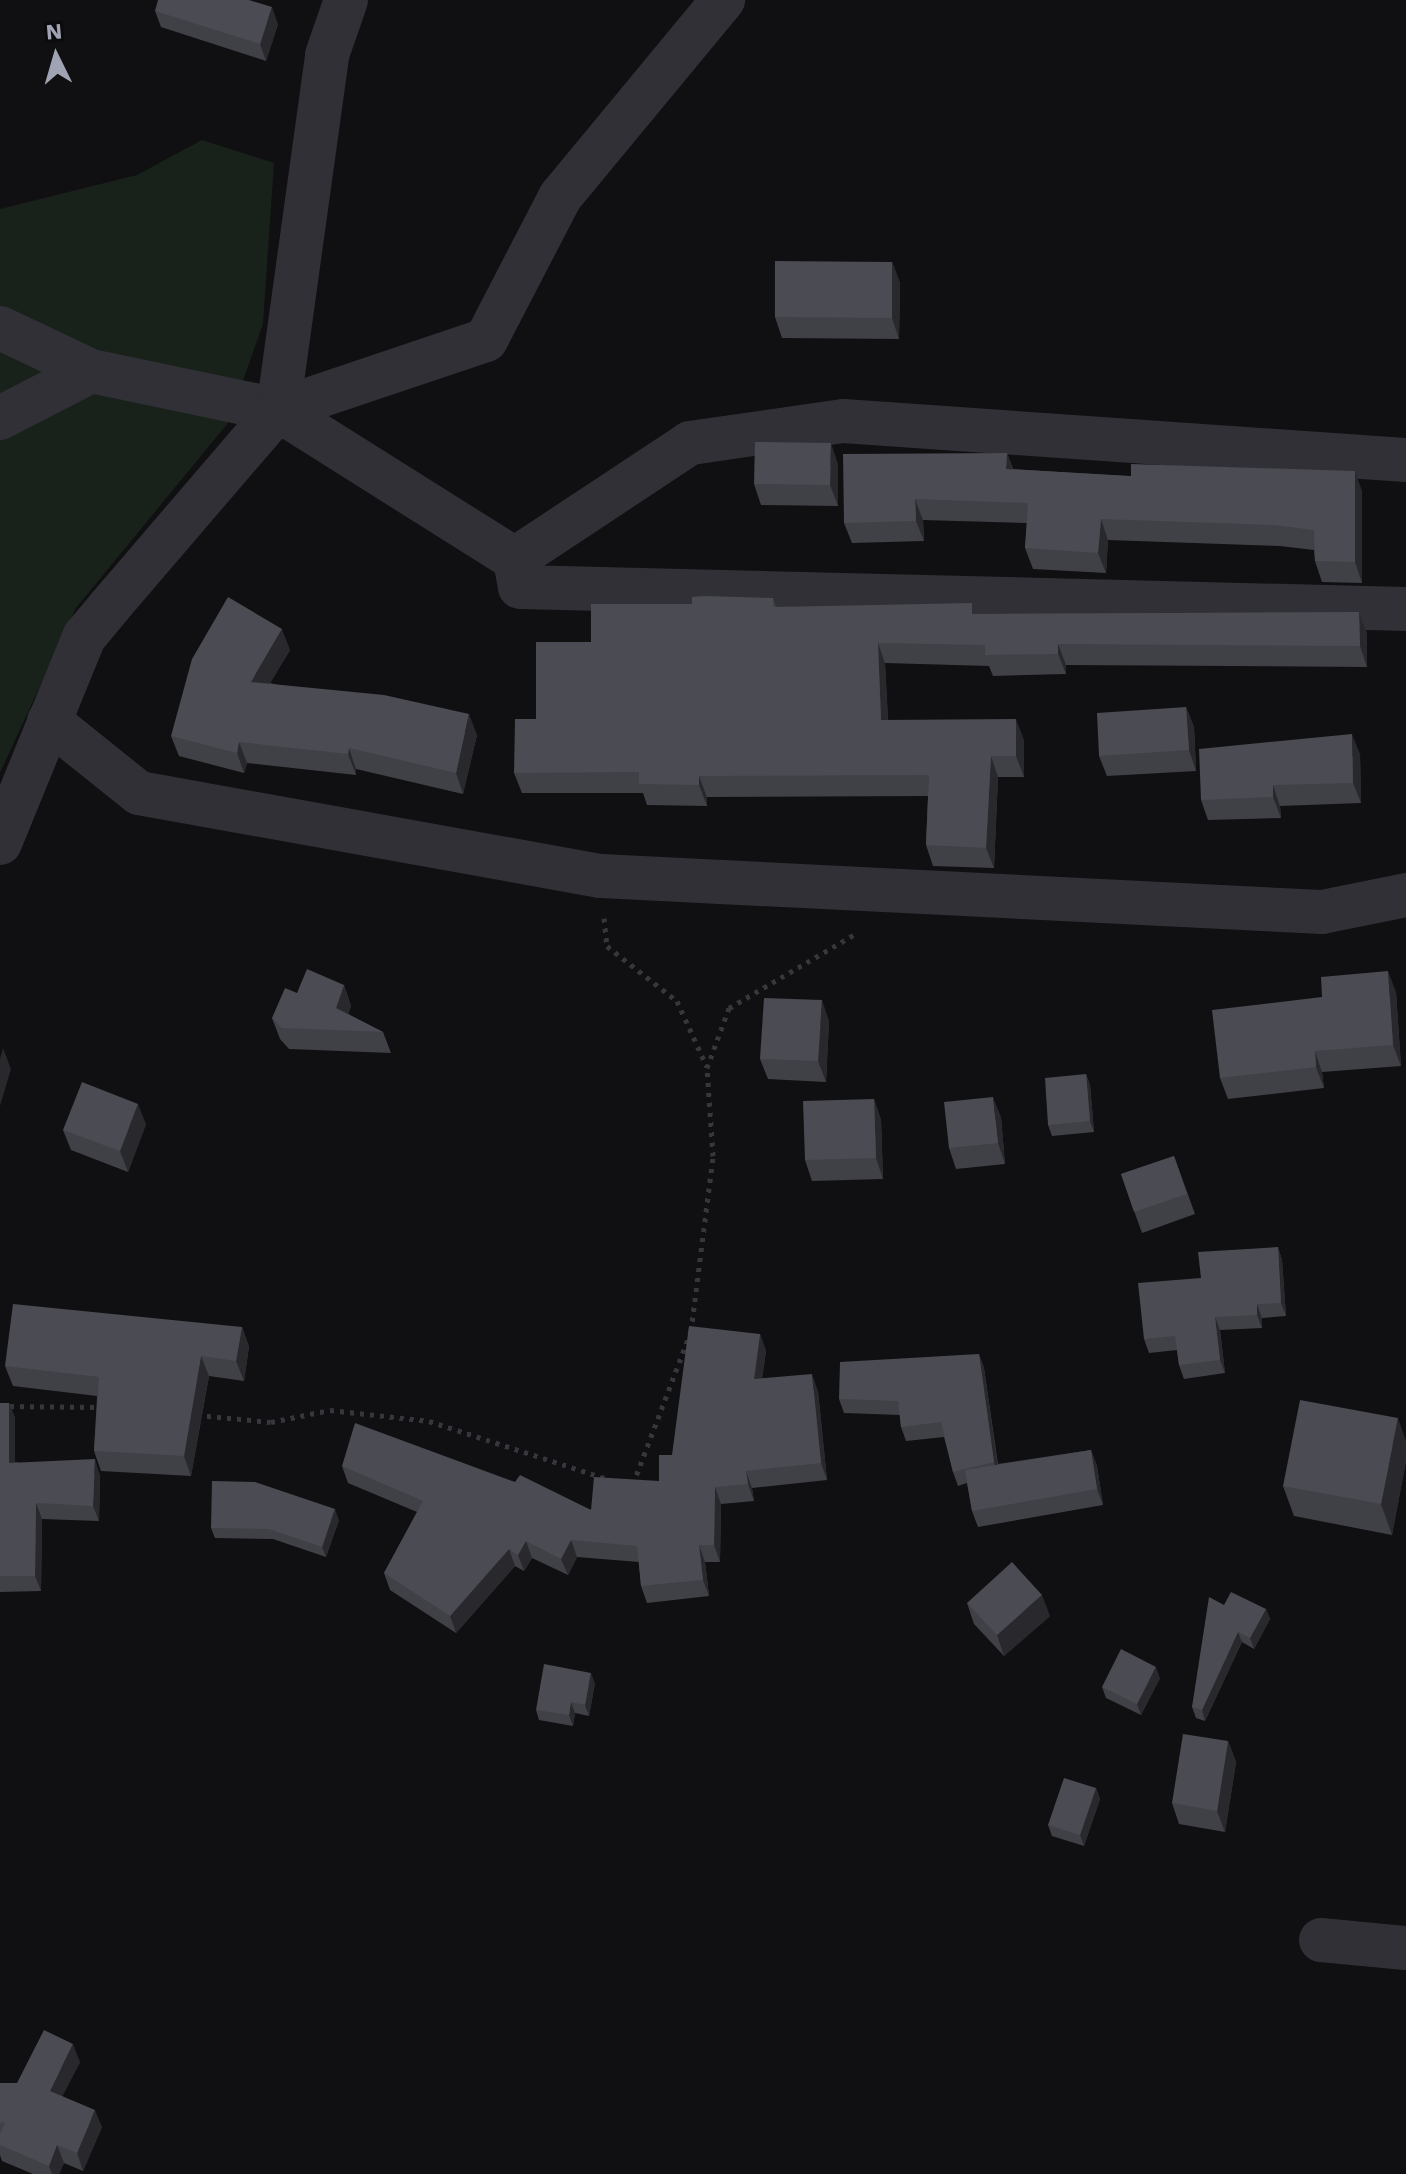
<!DOCTYPE html>
<html>
<head>
<meta charset="utf-8">
<style>
  body { margin:0 }
  #map { position:relative; width:1406px; height:2174px; overflow:hidden; background:#100f11; font-family:"Work Sans",sans-serif }
  div>[style] { position:absolute }
  [style*='--x'] { left:calc(var(--x)*1px); top:calc(var(--y)*1px); width:calc(var(--w)*1px); rotate:calc(var(--a)*1deg) }
  .green>* { inset:0; background:#19211b }
  .path>* { height:5px; margin-top:-2.5px; transform-origin:0; background:repeating-linear-gradient(90deg,#36373d 0 4px,transparent 0 10px) }
  .minor>* { height:44px; margin:-22px; padding:0 22px; transform-origin:22px; border-radius:22px; background:#303036 }
  .wall>* { inset:0; background:#404047 }
  .shaded-wall>* { inset:0; background:#29282d }
  .building>* { inset:0; background:#4a4b53 }
  span { translate:-50% -50%; white-space:nowrap; text-align:center; line-height:1.15; -webkit-text-stroke:8px #0b0a0c; paint-order:stroke }
  .north { position:absolute; left:16px; top:16px; width:80px; height:80px; -webkit-text-stroke:6px #0b0a0c; paint-order:stroke; rotate:355deg; font-size:22px; font-weight:700; line-height:32px; text-align:center; color:#9fa3b3 }
  .north::after { content:''; display:block; margin:auto; width:28px; height:36px; background:#9fa3b3; clip-path:polygon(50% 0,100% 100%,50% 72%,0 100%) }
</style>
</head>
<body>
<div id="map">
  <div class="green">
    <i style="clip-path:polygon(202px 140px,274px 163px,263px 324px,228px 423px,76px 608px,0 773px,0 209px,137px 175px)"></i>
  </div>
  <div class="path">
    <i style="--x:604;--y:918;--w:28;--a:84"></i>
    <i style="--x:607;--y:946;--w:89;--a:38.2"></i>
    <i style="--x:677;--y:1001;--w:72;--a:65.6"></i>
    <i style="--x:0;--y:1406;--w:103;--a:0.6"></i>
    <i style="--x:197;--y:1415;--w:74;--a:5.4"></i>
    <i style="--x:271;--y:1422;--w:60;--a:-11.5"></i>
    <i style="--x:330;--y:1410;--w:100;--a:6.3"></i>
    <i style="--x:429;--y:1421;--w:187;--a:18"></i>
    <i style="--x:633;--y:1484;--w:164;--a:-69.2"></i>
    <i style="--x:691;--y:1331;--w:176;--a:-82.8"></i>
    <i style="--x:713;--y:1156;--w:88;--a:-93.9"></i>
    <i style="--x:707;--y:1068;--w:64;--a:-69.9"></i>
    <i style="--x:729;--y:1008;--w:146;--a:-30.4"></i>
  </div>
  <div class="minor">
    <i style="--x:0;--y:328;--w:101;--a:25.3"></i>
    <i style="--x:91;--y:371;--w:191;--a:11.8"></i>
    <i style="--x:278;--y:410;--w:280;--a:32.2"></i>
    <i style="--x:278;--y:410;--w:358;--a:-82.1"></i>
    <i style="--x:327;--y:55;--w:58;--a:-70.9"></i>
    <i style="--x:0;--y:418;--w:102;--a:-27.3"></i>
    <i style="--x:1406;--y:460;--w:564;--a:-176.04"></i>
    <i style="--x:843;--y:421;--w:155;--a:171.8"></i>
    <i style="--x:690;--y:443;--w:210;--a:146.5"></i>
    <i style="--x:515;--y:559;--w:28;--a:80"></i>
    <i style="--x:520;--y:587;--w:886;--a:1.42"></i>
    <i style="--x:49;--y:721;--w:115;--a:38.7"></i>
    <i style="--x:139;--y:793;--w:469;--a:10.2"></i>
    <i style="--x:601;--y:876;--w:722;--a:2.86"></i>
    <i style="--x:1322;--y:912;--w:86;--a:-11.4"></i>
    <i style="--x:0;--y:843;--w:222;--a:-67.8"></i>
    <i style="--x:84;--y:637;--w:39;--a:-50"></i>
    <i style="--x:109;--y:607;--w:260;--a:-49.4"></i>
    <i style="--x:278;--y:410;--w:219;--a:-18.6"></i>
    <i style="--x:486;--y:340;--w:161;--a:-62.6"></i>
    <i style="--x:560;--y:197;--w:256;--a:-50.4"></i>
    <i style="--x:1321;--y:1940;--w:85;--a:5.4"></i>
  </div>
  <div class="wall">
    <i style="clip-path:polygon(155px 11px,278px 24px,266px 61px,161px 27px)"></i>
    <i style="clip-path:polygon(892px 262px,900px 283px,899px 339px,782px 338px,775px 317px)"></i>
    <i style="clip-path:polygon(1007px 453px,1013px 469px,1362px 491px,1362px 583px,1322px 582px,1315px 561px,1314px 550px,1280px 546px,1108px 540px,1106px 573px,1033px 569px,1025px 548px,1027px 523px,923px 520px,924px 541px,852px 543px,844px 523px)"></i>
    <i style="clip-path:polygon(838px 464px,838px 506px,761px 505px,754px 484px)"></i>
    <i style="clip-path:polygon(773px 598px,776px 607px,976px 614px,1359px 612px,1367px 633px,1367px 667px,1066px 665px,1066px 674px,993px 676px,989px 666px,885px 663px,888px 720px,1024px 740px,1024px 777px,998px 777px,994px 868px,933px 866px,926px 845px,928px 796px,707px 797px,707px 806px,647px 805px,643px 793px,522px 793px,514px 773px,536px 719px,591px 642px,692px 604px)"></i>
    <i style="clip-path:polygon(290px 650px,270px 683px,477px 735px,463px 794px,356px 769px,356px 775px,247px 763px,244px 773px,179px 756px,171px 736px)"></i>
    <i style="clip-path:polygon(1186px 707px,1194px 727px,1196px 771px,1107px 776px,1099px 756px)"></i>
    <i style="clip-path:polygon(1360px 754px,1361px 803px,1280px 806px,1281px 818px,1208px 820px,1201px 800px)"></i>
    <i style="clip-path:polygon(344px 985px,351px 1006px,348px 1014px,383px 1032px,391px 1053px,289px 1049px,280px 1039px,272px 1018px,297px 993px)"></i>
    <i style="clip-path:polygon(1396px 992px,1401px 1066px,1322px 1072px,1324px 1088px,1228px 1099px,1220px 1078px)"></i>
    <i style="clip-path:polygon(829px 1021px,826px 1082px,768px 1079px,760px 1059px)"></i>
    <i style="clip-path:polygon(1086px 1074px,1090px 1085px,1094px 1132px,1052px 1136px,1048px 1125px)"></i>
    <i style="clip-path:polygon(874px 1099px,881px 1120px,883px 1179px,812px 1181px,805px 1160px)"></i>
    <i style="clip-path:polygon(1001px 1117px,1005px 1164px,956px 1169px,949px 1148px)"></i>
    <i style="clip-path:polygon(146px 1124px,128px 1172px,71px 1150px,63px 1130px)"></i>
    <i style="clip-path:polygon(1174px 1156px,1195px 1214px,1142px 1233px,1121px 1174px)"></i>
    <i style="clip-path:polygon(1278px 1247px,1282px 1260px,1286px 1316px,1262px 1318px,1262px 1328px,1220px 1330px,1225px 1373px,1184px 1379px,1179px 1365px,1177px 1350px,1149px 1353px,1144px 1339px,1201px 1278px)"></i>
    <i style="clip-path:polygon(242px 1327px,249px 1347px,244px 1381px,209px 1376px,191px 1476px,101px 1471px,94px 1451px,97px 1396px,13px 1386px,5px 1366px)"></i>
    <i style="clip-path:polygon(760px 1334px,766px 1351px,762px 1378px,818px 1391px,827px 1480px,752px 1488px,754px 1501px,721px 1504px,720px 1562px,705px 1562px,709px 1596px,647px 1603px,641px 1586px,639px 1562px,577px 1557px,568px 1575px,532px 1558px,524px 1571px,515px 1566px,456px 1633px,390px 1590px,384px 1573px,417px 1512px,348px 1483px,342px 1466px,515px 1482px,591px 1510px,659px 1481px,672px 1455px)"></i>
    <i style="clip-path:polygon(979px 1354px,984px 1368px,998px 1464px,1091px 1450px,1097px 1466px,1103px 1505px,978px 1527px,972px 1511px,967px 1483px,958px 1486px,953px 1472px,944px 1437px,906px 1441px,901px 1427px,900px 1415px,844px 1413px,839px 1399px)"></i>
    <i style="clip-path:polygon(0 1403px,9px 1403px,15px 1418px,15px 1462px,100px 1475px,99px 1521px,42px 1519px,41px 1591px,0 1592px)"></i>
    <i style="clip-path:polygon(1406px 1441px,1406px 1461px,1392px 1535px,1294px 1516px,1283px 1486px)"></i>
    <i style="clip-path:polygon(339px 1520px,326px 1557px,273px 1539px,215px 1538px,211px 1528px)"></i>
    <i style="clip-path:polygon(967px 1603px,1050px 1616px,1004px 1656px,974px 1624px)"></i>
    <i style="clip-path:polygon(1224px 1605px,1266px 1609px,1270px 1619px,1254px 1649px,1242px 1642px,1205px 1721px,1196px 1718px,1192px 1707px)"></i>
    <i style="clip-path:polygon(1160px 1678px,1141px 1715px,1106px 1698px,1102px 1687px)"></i>
    <i style="clip-path:polygon(595px 1683px,589px 1716px,575px 1713px,573px 1726px,539px 1720px,536px 1710px)"></i>
    <i style="clip-path:polygon(1228px 1741px,1236px 1762px,1225px 1832px,1179px 1824px,1172px 1803px)"></i>
    <i style="clip-path:polygon(1096px 1788px,1100px 1799px,1084px 1846px,1052px 1836px,1048px 1825px)"></i>
    <i style="clip-path:polygon(80px 2062px,62px 2096px,102px 2127px,83px 2171px,64px 2163px,59px 2174px,33px 2174px,2px 2161px,0 2155px,0 2083px,17px 2083px)"></i>
  </div>
  <div class="shaded-wall">
    <i style="clip-path:polygon(272px 7px,278px 24px,266px 61px,260px 44px)"></i>
    <i style="clip-path:polygon(892px 262px,900px 283px,899px 339px,892px 318px)"></i>
    <i style="clip-path:polygon(831px 443px,838px 464px,838px 506px,830px 485px)"></i>
    <i style="clip-path:polygon(1007px 453px,1014px 474px,1006px 469px)"></i>
    <i style="clip-path:polygon(1355px 471px,1362px 491px,1362px 583px,1355px 562px)"></i>
    <i style="clip-path:polygon(915px 499px,923px 520px,924px 541px,916px 521px)"></i>
    <i style="clip-path:polygon(1101px 519px,1108px 540px,1106px 573px,1098px 553px)"></i>
    <i style="clip-path:polygon(1359px 612px,1367px 633px,1367px 667px,1360px 646px)"></i>
    <i style="clip-path:polygon(282px 629px,290px 650px,259px 702px,251px 682px)"></i>
    <i style="clip-path:polygon(878px 643px,885px 663px,889px 741px,881px 720px)"></i>
    <i style="clip-path:polygon(1058px 644px,1066px 665px,1066px 674px,1058px 654px)"></i>
    <i style="clip-path:polygon(1186px 707px,1194px 727px,1196px 771px,1189px 750px)"></i>
    <i style="clip-path:polygon(469px 714px,477px 735px,463px 794px,456px 773px)"></i>
    <i style="clip-path:polygon(1016px 719px,1024px 740px,1024px 777px,1016px 756px)"></i>
    <i style="clip-path:polygon(1352px 734px,1360px 754px,1361px 803px,1353px 783px)"></i>
    <i style="clip-path:polygon(239px 742px,247px 763px,244px 773px,237px 753px)"></i>
    <i style="clip-path:polygon(349px 748px,356px 769px,356px 775px,348px 754px)"></i>
    <i style="clip-path:polygon(991px 756px,998px 777px,994px 868px,986px 848px)"></i>
    <i style="clip-path:polygon(699px 776px,707px 797px,707px 806px,699px 785px)"></i>
    <i style="clip-path:polygon(1273px 785px,1280px 806px,1281px 818px,1273px 797px)"></i>
    <i style="clip-path:polygon(1388px 971px,1396px 992px,1401px 1066px,1393px 1045px)"></i>
    <i style="clip-path:polygon(344px 985px,351px 1006px,344px 1029px,336px 1008px)"></i>
    <i style="clip-path:polygon(822px 1000px,829px 1021px,826px 1082px,818px 1061px)"></i>
    <i style="clip-path:polygon(3px 1048px,11px 1069px,0 1106px,0 1059px)"></i>
    <i style="clip-path:polygon(1315px 1051px,1322px 1072px,1324px 1088px,1316px 1067px)"></i>
    <i style="clip-path:polygon(1086px 1074px,1090px 1085px,1094px 1132px,1090px 1121px)"></i>
    <i style="clip-path:polygon(993px 1097px,1001px 1117px,1005px 1164px,998px 1143px)"></i>
    <i style="clip-path:polygon(874px 1099px,881px 1120px,883px 1179px,876px 1158px)"></i>
    <i style="clip-path:polygon(138px 1104px,146px 1124px,128px 1172px,120px 1151px)"></i>
    <i style="clip-path:polygon(1278px 1247px,1282px 1260px,1286px 1316px,1281px 1303px)"></i>
    <i style="clip-path:polygon(1257px 1304px,1262px 1318px,1262px 1328px,1257px 1315px)"></i>
    <i style="clip-path:polygon(1215px 1317px,1220px 1330px,1225px 1373px,1220px 1360px)"></i>
    <i style="clip-path:polygon(242px 1327px,249px 1347px,244px 1381px,236px 1361px)"></i>
    <i style="clip-path:polygon(760px 1334px,766px 1351px,760px 1396px,754px 1379px)"></i>
    <i style="clip-path:polygon(979px 1354px,984px 1368px,999px 1475px,994px 1462px)"></i>
    <i style="clip-path:polygon(201px 1356px,209px 1376px,191px 1476px,184px 1456px)"></i>
    <i style="clip-path:polygon(812px 1374px,818px 1391px,827px 1480px,821px 1463px)"></i>
    <i style="clip-path:polygon(9px 1403px,15px 1418px,15px 1478px,9px 1463px)"></i>
    <i style="clip-path:polygon(1398px 1418px,1406px 1441px,1406px 1461px,1392px 1535px,1381px 1504px)"></i>
    <i style="clip-path:polygon(1091px 1450px,1097px 1466px,1103px 1505px,1097px 1489px)"></i>
    <i style="clip-path:polygon(95px 1459px,100px 1475px,99px 1521px,93px 1506px)"></i>
    <i style="clip-path:polygon(746px 1471px,752px 1488px,754px 1501px,748px 1484px)"></i>
    <i style="clip-path:polygon(715px 1487px,721px 1504px,720px 1562px,714px 1545px)"></i>
    <i style="clip-path:polygon(36px 1503px,42px 1519px,41px 1591px,35px 1576px)"></i>
    <i style="clip-path:polygon(335px 1509px,339px 1520px,326px 1557px,322px 1547px)"></i>
    <i style="clip-path:polygon(571px 1540px,577px 1557px,568px 1575px,561px 1559px)"></i>
    <i style="clip-path:polygon(526px 1541px,532px 1558px,524px 1571px,518px 1555px)"></i>
    <i style="clip-path:polygon(699px 1545px,705px 1562px,709px 1596px,703px 1580px)"></i>
    <i style="clip-path:polygon(509px 1549px,515px 1566px,456px 1633px,450px 1616px)"></i>
    <i style="clip-path:polygon(1042px 1595px,1050px 1616px,1004px 1656px,997px 1635px)"></i>
    <i style="clip-path:polygon(1266px 1609px,1270px 1619px,1254px 1649px,1250px 1638px)"></i>
    <i style="clip-path:polygon(1238px 1632px,1242px 1642px,1205px 1721px,1202px 1710px)"></i>
    <i style="clip-path:polygon(1156px 1667px,1160px 1678px,1141px 1715px,1137px 1704px)"></i>
    <i style="clip-path:polygon(591px 1673px,595px 1683px,589px 1716px,585px 1705px)"></i>
    <i style="clip-path:polygon(571px 1702px,575px 1713px,573px 1726px,569px 1715px)"></i>
    <i style="clip-path:polygon(1228px 1741px,1236px 1762px,1225px 1832px,1217px 1811px)"></i>
    <i style="clip-path:polygon(1096px 1788px,1100px 1799px,1084px 1846px,1080px 1835px)"></i>
    <i style="clip-path:polygon(73px 2044px,80px 2062px,56px 2109px,50px 2091px)"></i>
    <i style="clip-path:polygon(95px 2110px,102px 2127px,83px 2171px,77px 2153px)"></i>
    <i style="clip-path:polygon(57px 2145px,64px 2163px,59px 2174px,52px 2174px,49px 2166px)"></i>
  </div>
  <div class="building">
    <i style="clip-path:polygon(158px 0,249px 0,272px 7px,260px 44px,155px 11px)"></i>
    <i style="clip-path:polygon(775px 261px,892px 262px,892px 318px,775px 317px)"></i>
    <i style="clip-path:polygon(755px 442px,831px 443px,830px 485px,754px 484px)"></i>
    <i style="clip-path:polygon(1007px 453px,1006px 469px,1131px 476px,1131px 464px,1355px 471px,1355px 562px,1315px 561px,1314px 530px,1273px 525px,1101px 519px,1098px 553px,1025px 548px,1028px 503px,915px 499px,916px 521px,844px 523px,843px 454px)"></i>
    <i style="clip-path:polygon(704px 596px,773px 598px,773px 607px,972px 603px,972px 614px,1359px 612px,1360px 646px,1058px 644px,1058px 654px,985px 655px,985px 645px,878px 643px,881px 720px,1016px 719px,1016px 756px,991px 756px,986px 848px,926px 845px,929px 775px,699px 776px,699px 785px,639px 784px,639px 772px,514px 773px,515px 719px,536px 719px,536px 642px,591px 642px,591px 604px,692px 604px,692px 597px)"></i>
    <i style="clip-path:polygon(228px 597px,282px 629px,251px 682px,384px 695px,469px 714px,456px 773px,349px 748px,348px 754px,239px 742px,237px 753px,171px 736px,192px 659px)"></i>
    <i style="clip-path:polygon(1186px 707px,1189px 750px,1099px 756px,1097px 713px)"></i>
    <i style="clip-path:polygon(1352px 734px,1353px 783px,1273px 785px,1273px 797px,1201px 800px,1199px 749px)"></i>
    <i style="clip-path:polygon(307px 969px,344px 985px,336px 1008px,383px 1032px,282px 1028px,272px 1018px,285px 988px,297px 993px)"></i>
    <i style="clip-path:polygon(1388px 971px,1393px 1045px,1315px 1051px,1316px 1067px,1220px 1078px,1212px 1010px,1322px 997px,1321px 977px)"></i>
    <i style="clip-path:polygon(764px 998px,822px 1000px,818px 1061px,760px 1059px)"></i>
    <i style="clip-path:polygon(1086px 1074px,1090px 1121px,1048px 1125px,1045px 1078px)"></i>
    <i style="clip-path:polygon(82px 1082px,138px 1104px,120px 1151px,63px 1130px)"></i>
    <i style="clip-path:polygon(993px 1097px,998px 1143px,949px 1148px,944px 1102px)"></i>
    <i style="clip-path:polygon(874px 1099px,876px 1158px,805px 1160px,803px 1101px)"></i>
    <i style="clip-path:polygon(1174px 1156px,1187px 1194px,1134px 1212px,1121px 1174px)"></i>
    <i style="clip-path:polygon(1278px 1247px,1281px 1303px,1257px 1304px,1257px 1315px,1215px 1317px,1220px 1360px,1179px 1365px,1175px 1336px,1144px 1339px,1138px 1283px,1201px 1278px,1198px 1252px)"></i>
    <i style="clip-path:polygon(13px 1304px,242px 1327px,236px 1361px,201px 1356px,184px 1456px,94px 1451px,99px 1377px,5px 1366px)"></i>
    <i style="clip-path:polygon(689px 1326px,760px 1334px,754px 1379px,812px 1374px,821px 1463px,746px 1471px,748px 1484px,715px 1487px,714px 1545px,699px 1545px,703px 1580px,641px 1586px,637px 1546px,571px 1540px,561px 1559px,526px 1541px,518px 1555px,509px 1549px,450px 1616px,384px 1573px,423px 1501px,342px 1466px,355px 1423px,515px 1482px,520px 1475px,591px 1510px,594px 1477px,659px 1481px,659px 1455px,672px 1455px)"></i>
    <i style="clip-path:polygon(979px 1354px,994px 1462px,953px 1472px,941px 1422px,901px 1427px,898px 1401px,839px 1399px,840px 1362px)"></i>
    <i style="clip-path:polygon(1300px 1400px,1398px 1418px,1381px 1504px,1283px 1486px)"></i>
    <i style="clip-path:polygon(0 1403px,9px 1403px,9px 1463px,95px 1459px,93px 1506px,36px 1503px,35px 1576px,0 1576px)"></i>
    <i style="clip-path:polygon(1091px 1450px,1097px 1489px,972px 1511px,965px 1470px)"></i>
    <i style="clip-path:polygon(212px 1481px,255px 1482px,335px 1509px,322px 1547px,269px 1529px,211px 1528px)"></i>
    <i style="clip-path:polygon(1012px 1562px,1042px 1595px,997px 1635px,967px 1603px)"></i>
    <i style="clip-path:polygon(1231px 1592px,1266px 1609px,1250px 1638px,1238px 1632px,1202px 1710px,1192px 1707px,1209px 1597px,1224px 1605px)"></i>
    <i style="clip-path:polygon(1121px 1649px,1156px 1667px,1137px 1704px,1102px 1687px)"></i>
    <i style="clip-path:polygon(544px 1664px,591px 1673px,585px 1705px,571px 1702px,569px 1715px,536px 1710px)"></i>
    <i style="clip-path:polygon(1183px 1734px,1228px 1741px,1217px 1811px,1172px 1803px)"></i>
    <i style="clip-path:polygon(1064px 1778px,1096px 1788px,1080px 1835px,1048px 1825px)"></i>
    <i style="clip-path:polygon(44px 2030px,73px 2044px,50px 2091px,95px 2110px,77px 2153px,57px 2145px,49px 2166px,0 2145px,0 2134px,5px 2123px,0 2122px,0 2083px,17px 2083px)"></i>
  </div>
  <div class="north">N</div>
</div>
</body>
</html>
